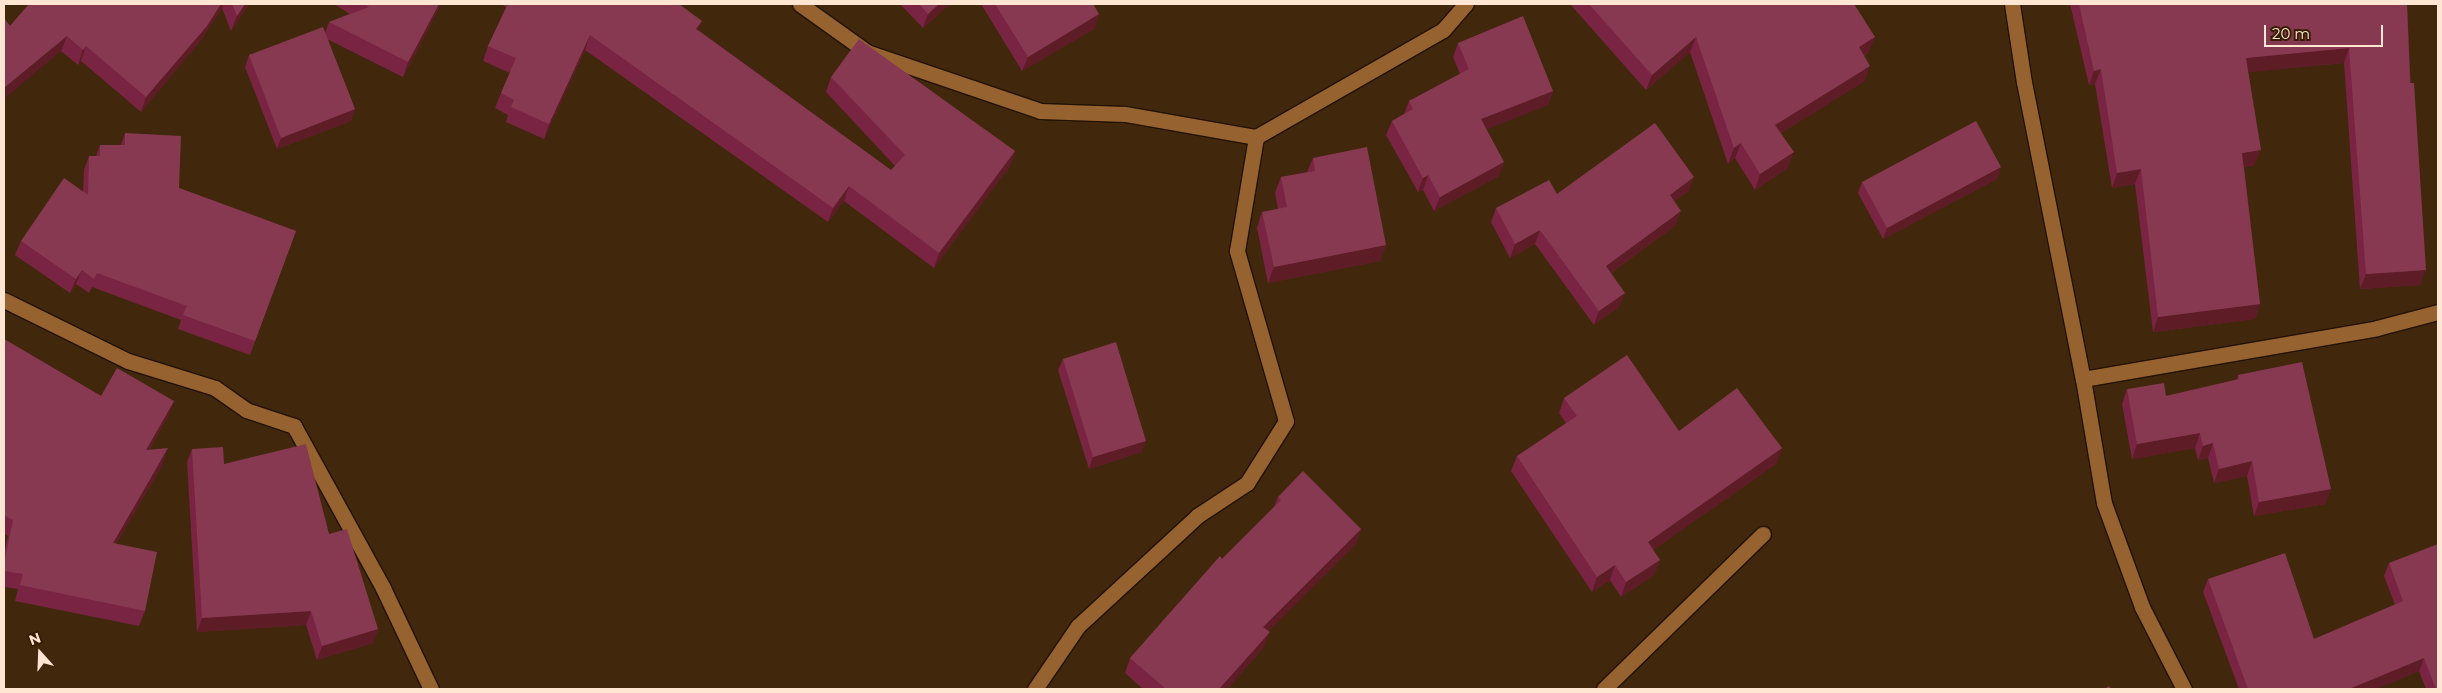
<!DOCTYPE html>
<html>
<head>
<meta charset="utf-8">
<style>
  body { margin:0 }
  #map { position:relative; width:2442px; height:693px; overflow:hidden; background:#41270c; font-family:Montserrat,sans-serif }
  div>[style] { position:absolute }
  [style*='--x'] { left:calc(var(--x)*1px); top:calc(var(--y)*1px); width:calc(var(--w)*1px); rotate:calc(var(--a)*1deg) }
  .roads { filter:drop-shadow(1px 0 #221203) drop-shadow(-1px 0 #221203) drop-shadow(0 1px #221203) drop-shadow(0 -1px #221203) }
  .minor>* { height:15px; margin:-7.5px; padding:0 7.5px; transform-origin:7.5px; border-radius:7.5px; background:#966230 }
  .wall>* { inset:0; background:#792443 }
  .shaded-wall>* { inset:0; background:#5d1c26 }
  .building>* { inset:0; background:#873952 }
  span { translate:-50% -50%; white-space:nowrap; text-align:center; line-height:1.15; -webkit-text-stroke:4.5px #371d02; paint-order:stroke }
  .frame { position:absolute; inset:0; border:5px solid #fee6d2; pointer-events:none }
  .north { position:absolute; left:15px; top:628px; width:50px; height:50px; -webkit-text-stroke:4px #371d02; paint-order:stroke; rotate:340deg; font-size:14px; font-weight:700; line-height:20px; text-align:center; color:#fee6d2 }
  .north::after { content:''; display:block; margin:auto; width:18px; height:22px; background:#fee6d2; clip-path:polygon(50% 0,100% 100%,50% 72%,0 100%) }
  .scale { position:absolute; left:2264px; top:25px; width:119px; height:22px; box-sizing:border-box; border:2px solid #fee6d2; border-top:0; padding-left:6px; font-size:15px; line-height:18px; white-space:nowrap; color:#fee6d2; -webkit-text-stroke:4px #371d02; paint-order:stroke }
</style>
</head>
<body>
<div id="map">
  <div class="roads">
    <div class="minor">
      <i style="--x:800;--y:4;--w:82;--a:35.6"></i>
      <i style="--x:867;--y:52;--w:183;--a:18.8"></i>
      <i style="--x:1040;--y:111;--w:85;--a:2"></i>
      <i style="--x:1125;--y:114;--w:133;--a:10"></i>
      <i style="--x:1256;--y:137;--w:215;--a:-29.8"></i>
      <i style="--x:1443;--y:30;--w:35;--a:-49"></i>
      <i style="--x:2012;--y:4;--w:79;--a:81.3"></i>
      <i style="--x:2024;--y:82;--w:303;--a:78.8"></i>
      <i style="--x:2083;--y:379;--w:126;--a:80.4"></i>
      <i style="--x:2104;--y:503;--w:111;--a:69.9"></i>
      <i style="--x:2142;--y:607;--w:92;--a:62.9"></i>
      <i style="--x:4;--y:300;--w:138;--a:26.2"></i>
      <i style="--x:128;--y:361;--w:91;--a:17.2"></i>
      <i style="--x:215;--y:388;--w:38;--a:35"></i>
      <i style="--x:246;--y:410;--w:51;--a:18.4"></i>
      <i style="--x:294;--y:426;--w:185;--a:61.2"></i>
      <i style="--x:383;--y:588;--w:112;--a:64.6"></i>
      <i style="--x:2083;--y:379;--w:298;--a:-9.8"></i>
      <i style="--x:2377;--y:328;--w:63;--a:-14.7"></i>
      <i style="--x:1035;--y:689;--w:76;--a:-55.7"></i>
      <i style="--x:1078;--y:626;--w:162;--a:-42.7"></i>
      <i style="--x:1197;--y:516;--w:60;--a:-33.4"></i>
      <i style="--x:1247;--y:483;--w:73;--a:-57.8"></i>
      <i style="--x:1286;--y:421;--w:177;--a:-106.1"></i>
      <i style="--x:1237;--y:251;--w:116;--a:-80.5"></i>
      <i style="--x:1604;--y:689;--w:222;--a:-44.3"></i>
    </div>
  </div>
  <div class="wall">
    <i style="clip-path:polygon(29px 4px,249px 4px,231px 31px,222px 8px,201px 40px,141px 112px,81px 61px,78px 65px,61px 51px,10px 26px)"></i>
    <i style="clip-path:polygon(334px 4px,441px 4px,403px 77px,327px 39px,355px 109px,351px 121px,277px 149px,245px 67px,249px 55px,325px 33px,329px 22px,350px 14px)"></i>
    <i style="clip-path:polygon(501px 4px,679px 4px,698px 30px,891px 170px,895px 166px,826px 92px,831px 77px,1015px 151px,1010px 166px,934px 268px,844px 201px,828px 222px,585px 50px,544px 139px,506px 122px,508px 115px,495px 108px,501px 93px,510px 73px,483px 61px,488px 46px,506px 7px)"></i>
    <i style="clip-path:polygon(900px 4px,950px 4px,923px 28px)"></i>
    <i style="clip-path:polygon(981px 4px,1093px 4px,1099px 14px,1094px 29px,1022px 71px)"></i>
    <i style="clip-path:polygon(1570px 4px,1854px 4px,1869px 52px,1864px 56px,1865px 81px,1781px 133px,1788px 168px,1755px 190px,1735px 158px,1728px 164px,1690px 52px,1646px 90px)"></i>
    <i style="clip-path:polygon(2070px 4px,2407px 4px,2420px 285px,2360px 289px,2344px 63px,2248px 72px,2255px 165px,2244px 167px,2260px 304px,2255px 319px,2153px 332px,2135px 184px,2112px 188px,2095px 84px,2089px 85px)"></i>
    <i style="clip-path:polygon(1458px 43px,1553px 91px,1548px 105px,1486px 129px,1499px 176px,1434px 211px,1423px 190px,1418px 192px,1386px 135px,1392px 121px,1404px 114px,1409px 101px,1460px 74px,1453px 57px)"></i>
    <i style="clip-path:polygon(125px 133px,179px 188px,296px 231px,250px 355px,178px 329px,181px 320px,92px 287px,89px 293px,76px 284px,70px 293px,15px 255px,21px 241px,83px 192px,84px 170px,89px 156px,96px 156px,100px 145px,121px 145px)"></i>
    <i style="clip-path:polygon(1313px 158px,1386px 245px,1380px 261px,1268px 283px,1257px 228px,1262px 212px,1278px 209px,1275px 193px,1281px 177px,1307px 172px)"></i>
    <i style="clip-path:polygon(2001px 167px,1997px 179px,1883px 239px,1858px 193px,1862px 182px)"></i>
    <i style="clip-path:polygon(1689px 191px,1674px 201px,1676px 225px,1611px 273px,1620px 306px,1594px 325px,1535px 244px,1510px 258px,1491px 222px,1496px 208px,1557px 194px)"></i>
    <i style="clip-path:polygon(4px 339px,101px 396px,174px 401px,168px 416px,149px 450px,163px 464px,116px 544px,145px 611px,139px 626px,15px 601px,18px 589px,4px 587px,4px 553px,8px 536px,4px 533px)"></i>
    <i style="clip-path:polygon(1063px 359px,1142px 452px,1089px 469px,1058px 370px)"></i>
    <i style="clip-path:polygon(2238px 375px,2331px 489px,2325px 504px,2254px 516px,2247px 476px,2214px 483px,2208px 458px,2198px 460px,2195px 448px,2132px 459px,2122px 404px,2127px 389px,2166px 396px,2237px 380px)"></i>
    <i style="clip-path:polygon(1564px 398px,1679px 431px,1782px 448px,1776px 464px,1653px 550px,1660px 560px,1654px 575px,1621px 597px,1610px 580px,1592px 592px,1511px 471px,1517px 456px,1566px 423px,1559px 413px)"></i>
    <i style="clip-path:polygon(192px 449px,224px 464px,329px 534px,378px 629px,373px 643px,317px 660px,306px 625px,197px 632px,187px 462px)"></i>
    <i style="clip-path:polygon(1278px 497px,1361px 529px,1356px 544px,1268px 631px,1264px 647px,1227px 689px,1143px 689px,1125px 673px,1130px 658px,1222px 559px,1274px 507px)"></i>
    <i style="clip-path:polygon(2389px 563px,2438px 689px,2426px 689px,2419px 671px,2376px 689px,2239px 689px,2203px 592px,2208px 579px,2314px 639px,2395px 605px,2384px 576px)"></i>
  </div>
  <div class="shaded-wall">
    <i style="clip-path:polygon(221px 4px,224px 4px,222px 8px,201px 40px,141px 112px,146px 97px)"></i>
    <i style="clip-path:polygon(245px 4px,249px 4px,231px 31px,237px 16px)"></i>
    <i style="clip-path:polygon(439px 4px,441px 4px,403px 77px,408px 62px)"></i>
    <i style="clip-path:polygon(939px 4px,950px 4px,923px 28px,928px 14px)"></i>
    <i style="clip-path:polygon(1099px 14px,1094px 29px,1022px 71px,1028px 57px)"></i>
    <i style="clip-path:polygon(702px 21px,696px 36px,696px 29px)"></i>
    <i style="clip-path:polygon(590px 35px,585px 50px,544px 139px,549px 124px)"></i>
    <i style="clip-path:polygon(67px 36px,61px 51px,4px 99px,4px 88px)"></i>
    <i style="clip-path:polygon(1696px 37px,1690px 52px,1646px 90px,1652px 75px)"></i>
    <i style="clip-path:polygon(1875px 37px,1869px 52px,1853px 62px,1859px 47px)"></i>
    <i style="clip-path:polygon(86px 46px,81px 61px,78px 65px,83px 50px)"></i>
    <i style="clip-path:polygon(2349px 48px,2344px 63px,2241px 73px,2246px 58px)"></i>
    <i style="clip-path:polygon(1870px 66px,1865px 81px,1770px 140px,1775px 125px)"></i>
    <i style="clip-path:polygon(2101px 69px,2095px 84px,2089px 85px,2094px 71px)"></i>
    <i style="clip-path:polygon(1553px 91px,1548px 105px,1476px 134px,1481px 119px)"></i>
    <i style="clip-path:polygon(355px 109px,351px 121px,277px 149px,281px 138px)"></i>
    <i style="clip-path:polygon(1741px 143px,1735px 158px,1728px 164px,1734px 148px)"></i>
    <i style="clip-path:polygon(2261px 150px,2255px 165px,2237px 168px,2242px 153px)"></i>
    <i style="clip-path:polygon(1015px 151px,1010px 166px,934px 268px,939px 253px)"></i>
    <i style="clip-path:polygon(1794px 152px,1788px 168px,1755px 190px,1760px 174px)"></i>
    <i style="clip-path:polygon(1504px 162px,1499px 176px,1434px 211px,1440px 197px)"></i>
    <i style="clip-path:polygon(2001px 167px,1997px 179px,1883px 239px,1887px 228px)"></i>
    <i style="clip-path:polygon(2141px 169px,2135px 184px,2112px 188px,2117px 173px)"></i>
    <i style="clip-path:polygon(1428px 175px,1423px 190px,1418px 192px,1423px 178px)"></i>
    <i style="clip-path:polygon(1694px 177px,1689px 191px,1665px 208px,1670px 195px)"></i>
    <i style="clip-path:polygon(849px 186px,844px 201px,828px 222px,833px 208px)"></i>
    <i style="clip-path:polygon(1681px 211px,1676px 225px,1601px 280px,1606px 266px)"></i>
    <i style="clip-path:polygon(1540px 230px,1535px 244px,1510px 258px,1515px 244px)"></i>
    <i style="clip-path:polygon(1386px 245px,1380px 261px,1268px 283px,1274px 267px)"></i>
    <i style="clip-path:polygon(82px 270px,76px 284px,70px 293px,76px 279px)"></i>
    <i style="clip-path:polygon(2426px 270px,2420px 285px,2360px 289px,2366px 274px)"></i>
    <i style="clip-path:polygon(1625px 293px,1620px 306px,1594px 325px,1599px 311px)"></i>
    <i style="clip-path:polygon(2260px 304px,2255px 319px,2153px 332px,2158px 317px)"></i>
    <i style="clip-path:polygon(174px 401px,168px 416px,140px 465px,146px 450px)"></i>
    <i style="clip-path:polygon(2200px 433px,2195px 448px,2132px 459px,2137px 444px)"></i>
    <i style="clip-path:polygon(1146px 441px,1142px 452px,1089px 469px,1093px 457px)"></i>
    <i style="clip-path:polygon(2213px 443px,2208px 458px,2198px 460px,2203px 446px)"></i>
    <i style="clip-path:polygon(168px 448px,163px 464px,108px 558px,113px 543px)"></i>
    <i style="clip-path:polygon(1782px 448px,1776px 464px,1643px 557px,1648px 542px)"></i>
    <i style="clip-path:polygon(2252px 461px,2247px 476px,2214px 483px,2219px 469px)"></i>
    <i style="clip-path:polygon(2331px 489px,2325px 504px,2254px 516px,2259px 502px)"></i>
    <i style="clip-path:polygon(1361px 529px,1356px 544px,1258px 642px,1263px 627px)"></i>
    <i style="clip-path:polygon(1660px 560px,1654px 575px,1621px 597px,1626px 582px)"></i>
    <i style="clip-path:polygon(1615px 565px,1610px 580px,1592px 592px,1597px 577px)"></i>
    <i style="clip-path:polygon(311px 611px,306px 625px,197px 632px,202px 618px)"></i>
    <i style="clip-path:polygon(378px 629px,373px 643px,317px 660px,322px 646px)"></i>
    <i style="clip-path:polygon(1270px 632px,1264px 647px,1227px 689px,1219px 689px)"></i>
    <i style="clip-path:polygon(2424px 658px,2419px 671px,2376px 689px,2349px 689px)"></i>
  </div>
  <div class="building">
    <i style="clip-path:polygon(29px 4px,221px 4px,207px 26px,146px 97px,86px 46px,83px 50px,67px 36px,4px 88px,4px 18px,10px 26px)"></i>
    <i style="clip-path:polygon(232px 4px,245px 4px,237px 16px)"></i>
    <i style="clip-path:polygon(364px 4px,439px 4px,408px 62px,329px 22px,369px 7px)"></i>
    <i style="clip-path:polygon(508px 4px,679px 4px,702px 21px,696px 29px,891px 170px,905px 155px,831px 77px,859px 39px,1015px 151px,939px 253px,849px 186px,833px 208px,590px 35px,549px 124px,511px 107px,514px 100px,501px 93px,516px 58px,488px 46px)"></i>
    <i style="clip-path:polygon(919px 4px,939px 4px,928px 14px)"></i>
    <i style="clip-path:polygon(995px 4px,1093px 4px,1099px 14px,1028px 57px)"></i>
    <i style="clip-path:polygon(1589px 4px,1854px 4px,1875px 37px,1859px 47px,1870px 66px,1775px 125px,1794px 152px,1760px 174px,1741px 143px,1734px 148px,1696px 37px,1652px 75px)"></i>
    <i style="clip-path:polygon(2079px 4px,2407px 4px,2410px 83px,2414px 83px,2426px 270px,2366px 274px,2349px 48px,2246px 58px,2261px 150px,2242px 153px,2260px 304px,2158px 317px,2141px 169px,2117px 173px,2101px 69px,2094px 71px)"></i>
    <i style="clip-path:polygon(1523px 16px,1553px 91px,1481px 119px,1504px 162px,1440px 197px,1428px 175px,1423px 178px,1392px 121px,1413px 109px,1409px 101px,1469px 69px,1458px 43px)"></i>
    <i style="clip-path:polygon(323px 27px,355px 109px,281px 138px,249px 55px)"></i>
    <i style="clip-path:polygon(1976px 121px,2001px 167px,1887px 228px,1862px 182px)"></i>
    <i style="clip-path:polygon(1655px 123px,1694px 177px,1670px 195px,1681px 211px,1606px 266px,1625px 293px,1599px 311px,1540px 230px,1515px 244px,1496px 208px,1549px 180px,1557px 194px)"></i>
    <i style="clip-path:polygon(125px 133px,181px 136px,179px 188px,296px 231px,255px 341px,183px 315px,187px 306px,97px 273px,94px 279px,82px 270px,76px 279px,21px 241px,64px 178px,88px 195px,89px 156px,100px 156px,100px 145px,125px 145px)"></i>
    <i style="clip-path:polygon(1367px 147px,1386px 245px,1274px 267px,1262px 212px,1287px 207px,1281px 177px,1315px 171px,1313px 158px)"></i>
    <i style="clip-path:polygon(4px 339px,101px 396px,117px 368px,174px 401px,146px 450px,168px 448px,113px 543px,157px 552px,145px 611px,20px 585px,23px 574px,4px 571px,4px 564px,13px 520px,4px 515px)"></i>
    <i style="clip-path:polygon(1116px 342px,1146px 441px,1093px 457px,1063px 359px)"></i>
    <i style="clip-path:polygon(1627px 355px,1679px 431px,1737px 388px,1782px 448px,1648px 542px,1660px 560px,1626px 582px,1615px 565px,1597px 577px,1517px 456px,1577px 416px,1564px 398px)"></i>
    <i style="clip-path:polygon(2302px 362px,2331px 489px,2259px 502px,2252px 461px,2219px 469px,2213px 443px,2203px 446px,2200px 433px,2137px 444px,2127px 389px,2164px 383px,2166px 396px,2239px 379px,2238px 375px)"></i>
    <i style="clip-path:polygon(306px 444px,329px 534px,347px 529px,378px 629px,322px 646px,311px 611px,202px 618px,192px 449px,223px 447px,224px 464px)"></i>
    <i style="clip-path:polygon(1303px 471px,1361px 529px,1263px 627px,1270px 632px,1219px 689px,1166px 689px,1130px 658px,1220px 556px,1222px 559px,1281px 500px,1278px 497px)"></i>
    <i style="clip-path:polygon(2438px 544px,2438px 688px,2436px 689px,2424px 658px,2349px 689px,2248px 689px,2208px 579px,2285px 553px,2314px 639px,2403px 601px,2389px 563px)"></i>
    <i style="clip-path:polygon(2109px 686px,2111px 689px,2104px 689px)"></i>
  </div>
  <div class="frame"></div>
  <div class="north">N</div>
  <div class="scale">20 m</div>
</div>
</body>
</html>
